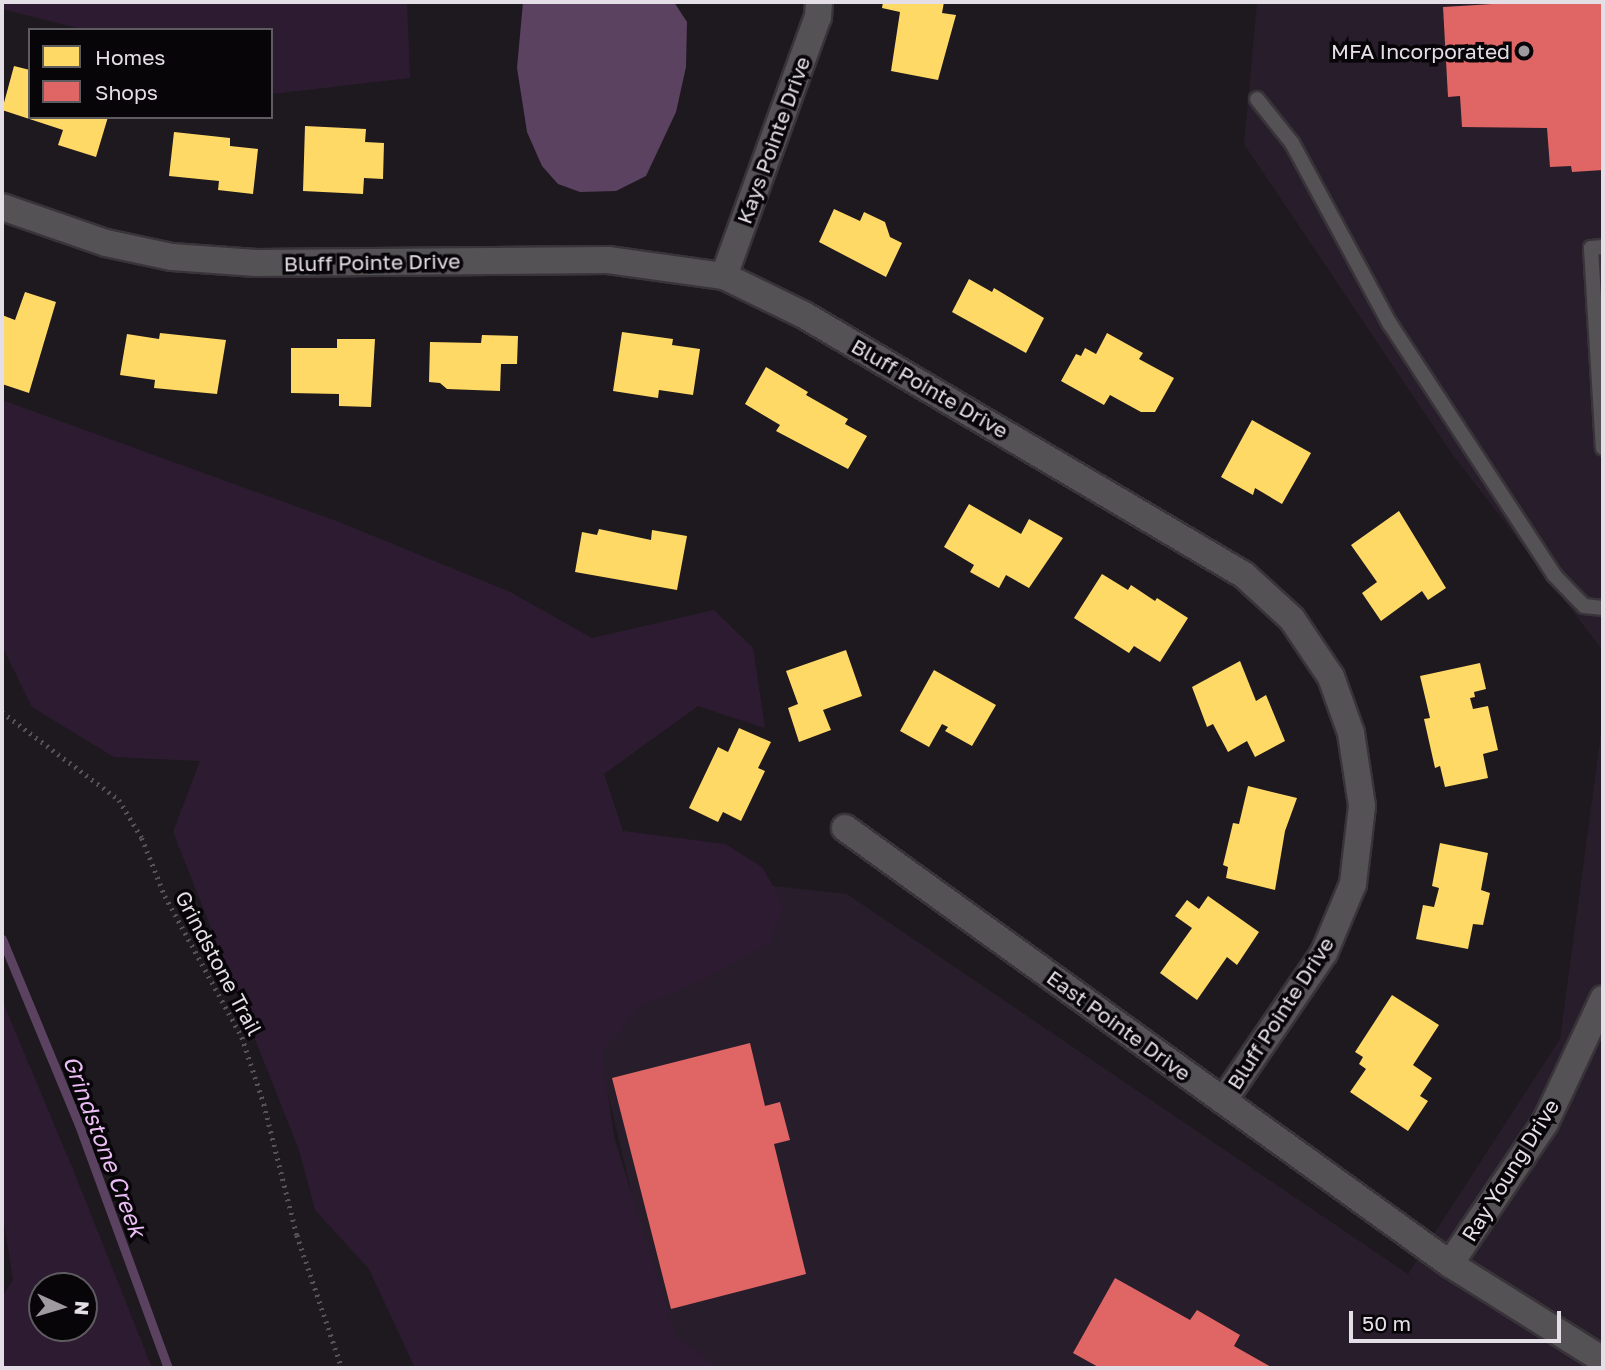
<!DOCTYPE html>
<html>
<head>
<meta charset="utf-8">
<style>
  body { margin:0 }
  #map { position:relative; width:1605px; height:1370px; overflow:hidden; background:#1e191f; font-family:"Golos Text",sans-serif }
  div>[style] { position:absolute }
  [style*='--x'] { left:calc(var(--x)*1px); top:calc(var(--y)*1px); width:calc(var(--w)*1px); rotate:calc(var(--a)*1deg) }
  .built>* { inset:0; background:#281d2b }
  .green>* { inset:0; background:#2d1c31 }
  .water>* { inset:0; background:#5a4260 }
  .homes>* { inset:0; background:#ffd966 }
  .shops>* { inset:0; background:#e06666 }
  .stream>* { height:9px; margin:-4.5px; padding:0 4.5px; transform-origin:4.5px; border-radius:4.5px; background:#5a4260 }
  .path>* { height:4.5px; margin-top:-2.25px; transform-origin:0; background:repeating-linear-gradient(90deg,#565357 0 2px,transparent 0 7px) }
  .roads { filter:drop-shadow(2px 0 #383439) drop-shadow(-2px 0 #383439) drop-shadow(0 2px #383439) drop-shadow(0 -2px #383439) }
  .lane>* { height:14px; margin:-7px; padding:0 7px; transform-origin:7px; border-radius:7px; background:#555256 }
  .street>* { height:26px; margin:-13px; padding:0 13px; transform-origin:13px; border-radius:13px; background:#555256 }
  .dots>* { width:19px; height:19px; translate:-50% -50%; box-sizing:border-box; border:4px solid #070508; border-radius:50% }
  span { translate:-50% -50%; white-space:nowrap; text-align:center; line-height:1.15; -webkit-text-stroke:7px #070508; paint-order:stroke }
  .poi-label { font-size:21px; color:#e4dfe6 }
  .right { translate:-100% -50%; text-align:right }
  .street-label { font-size:21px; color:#e4dfe6 }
  .water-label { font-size:23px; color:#eabdf5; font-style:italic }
  .frame { position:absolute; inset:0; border:4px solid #e4dfe6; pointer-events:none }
  .legend { position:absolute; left:28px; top:28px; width:245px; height:91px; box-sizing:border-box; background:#070508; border:2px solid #5f5c61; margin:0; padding:9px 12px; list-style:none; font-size:21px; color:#e4dfe6 }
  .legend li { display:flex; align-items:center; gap:14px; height:35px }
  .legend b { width:35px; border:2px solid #5f5c61 }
  .north { position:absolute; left:28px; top:1272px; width:70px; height:70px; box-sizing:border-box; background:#070508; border:2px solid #5f5c61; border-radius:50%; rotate:94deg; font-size:19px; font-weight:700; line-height:28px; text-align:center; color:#e4dfe6 }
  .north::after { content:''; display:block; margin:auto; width:24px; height:32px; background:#9f9aa0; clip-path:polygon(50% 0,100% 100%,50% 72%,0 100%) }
  .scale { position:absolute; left:1349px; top:1311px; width:212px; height:32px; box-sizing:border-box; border:4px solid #e4dfe6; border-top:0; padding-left:9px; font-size:21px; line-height:24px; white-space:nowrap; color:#e4dfe6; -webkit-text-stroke:5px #070508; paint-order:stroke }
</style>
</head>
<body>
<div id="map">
  <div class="built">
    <i style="clip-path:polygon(1257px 2px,1603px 2px,1603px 651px,1450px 451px,1244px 144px)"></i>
    <i style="clip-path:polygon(1603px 718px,1603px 1368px,673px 1368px,553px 862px,847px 894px,1408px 1274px,1560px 1039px)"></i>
  </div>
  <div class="green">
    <i style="clip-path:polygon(2px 2px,407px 2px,410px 78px,271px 94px,271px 30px,85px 30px,2px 9px)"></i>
    <i style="clip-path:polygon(2px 400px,339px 522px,510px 592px,592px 638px,714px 610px,753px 648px,765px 728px,698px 706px,604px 774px,623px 831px,725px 844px,762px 867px,784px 905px,771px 942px,704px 980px,641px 1006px,602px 1052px,614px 1137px,676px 1336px,719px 1368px,415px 1368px,369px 1269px,315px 1210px,299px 1150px,173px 832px,200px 761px,114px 757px,32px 707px,2px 646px)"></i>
    <i style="clip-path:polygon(evenodd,2px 1000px,74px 1172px,152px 1368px,2px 1368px,2px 1297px,13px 1280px,2px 1210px,2px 1000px,42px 1286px,84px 1286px,84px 1328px,42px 1328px,42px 1286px)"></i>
  </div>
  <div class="water">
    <i style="clip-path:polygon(523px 2px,674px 2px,687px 22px,686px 67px,676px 112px,646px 176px,616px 191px,580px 192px,558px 184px,542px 166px,527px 132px,517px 68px)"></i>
  </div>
  <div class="homes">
    <i style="clip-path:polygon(883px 2px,944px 2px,942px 13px,956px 15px,938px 80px,891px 71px,900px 12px,882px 8px)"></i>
    <i style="clip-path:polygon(14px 66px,30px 70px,30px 117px,108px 117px,96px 157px,58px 145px,63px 130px,2px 110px)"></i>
    <i style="clip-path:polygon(305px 126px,366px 129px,365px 142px,384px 143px,383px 179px,364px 178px,363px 194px,303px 191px)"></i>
    <i style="clip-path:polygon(174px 132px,230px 138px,230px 146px,258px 149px,253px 194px,218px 190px,219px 181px,169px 176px)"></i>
    <i style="clip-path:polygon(834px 209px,860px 221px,864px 212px,885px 222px,890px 237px,902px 243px,886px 277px,819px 242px)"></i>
    <i style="clip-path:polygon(969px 279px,992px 292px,994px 288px,1044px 318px,1026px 353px,952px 312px)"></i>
    <i style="clip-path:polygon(25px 292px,56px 302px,29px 393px,2px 384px,2px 315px,15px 320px)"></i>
    <i style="clip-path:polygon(622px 332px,673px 339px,672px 345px,700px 349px,693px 395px,659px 390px,658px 398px,613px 391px)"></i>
    <i style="clip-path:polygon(160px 333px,226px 340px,217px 394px,154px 388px,155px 380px,120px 375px,127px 334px,159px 339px)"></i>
    <i style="clip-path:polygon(1107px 333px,1143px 353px,1139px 359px,1174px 378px,1155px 412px,1141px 412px,1110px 395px,1104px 405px,1061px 381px,1076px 354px,1081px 356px,1085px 348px,1096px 354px)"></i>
    <i style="clip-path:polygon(482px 335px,518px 336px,517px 364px,501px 364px,500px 391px,447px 389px,440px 383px,429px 382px,430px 342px,481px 343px)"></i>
    <i style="clip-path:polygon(337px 339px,375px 339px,371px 407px,339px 406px,339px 394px,291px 393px,291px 348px,337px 348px)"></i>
    <i style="clip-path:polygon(766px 367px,808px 392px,806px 395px,848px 419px,845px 424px,867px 436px,848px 469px,776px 431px,780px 425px,745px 404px)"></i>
    <i style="clip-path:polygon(1252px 420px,1311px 453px,1282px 504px,1255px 488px,1253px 495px,1221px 477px)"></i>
    <i style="clip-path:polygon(969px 504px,1021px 534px,1029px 519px,1063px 538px,1029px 588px,1006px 575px,999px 588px,970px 572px,974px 565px,944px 547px)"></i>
    <i style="clip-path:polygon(1399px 511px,1446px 588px,1428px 600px,1422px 591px,1381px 621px,1362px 593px,1377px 582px,1351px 545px)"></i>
    <i style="clip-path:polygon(599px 529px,651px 540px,652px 530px,687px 536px,677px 590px,575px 572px,582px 532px,597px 535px)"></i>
    <i style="clip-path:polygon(1102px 574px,1128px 590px,1131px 585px,1155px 601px,1157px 598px,1188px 618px,1160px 662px,1134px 646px,1129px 653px,1074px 618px)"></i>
    <i style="clip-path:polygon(846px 650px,862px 696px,823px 710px,831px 730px,799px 742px,788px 708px,798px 704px,786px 671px)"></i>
    <i style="clip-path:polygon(1240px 661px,1256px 701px,1266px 695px,1285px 741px,1255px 757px,1247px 741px,1228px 752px,1213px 724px,1207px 727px,1192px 687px)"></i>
    <i style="clip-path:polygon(1480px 663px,1486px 689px,1474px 692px,1475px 697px,1470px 698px,1473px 709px,1488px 706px,1498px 750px,1483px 754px,1488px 778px,1445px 787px,1440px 766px,1435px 768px,1424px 719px,1430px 718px,1420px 676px)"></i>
    <i style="clip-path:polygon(934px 670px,996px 705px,972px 746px,945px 731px,948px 727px,942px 724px,929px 747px,900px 731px)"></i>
    <i style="clip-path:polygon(739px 728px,771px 742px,758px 768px,765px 771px,741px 821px,723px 812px,718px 822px,689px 808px,718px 747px,728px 752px)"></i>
    <i style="clip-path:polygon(1248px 786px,1297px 798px,1285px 831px,1275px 890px,1226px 878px,1228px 867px,1223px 865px,1233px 823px,1239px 824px)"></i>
    <i style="clip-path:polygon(1440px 843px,1488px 853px,1481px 890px,1490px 893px,1483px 925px,1473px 924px,1468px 949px,1416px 939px,1423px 905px,1434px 907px,1439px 888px,1432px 886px)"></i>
    <i style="clip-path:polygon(1208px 896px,1259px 932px,1237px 965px,1227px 957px,1197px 1000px,1160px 973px,1192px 928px,1175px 916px,1187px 900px,1199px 909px)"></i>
    <i style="clip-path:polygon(1392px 995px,1439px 1025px,1413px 1065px,1432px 1078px,1420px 1096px,1428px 1101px,1408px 1131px,1350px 1092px,1366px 1069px,1359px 1064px,1363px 1057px,1355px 1052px)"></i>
  </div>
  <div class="shops">
    <i style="clip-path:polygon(1526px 2px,1603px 2px,1603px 170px,1572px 172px,1571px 166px,1550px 167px,1547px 128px,1462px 127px,1460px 96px,1448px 97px,1443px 7px)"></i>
    <i style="clip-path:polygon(750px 1043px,765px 1106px,780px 1102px,790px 1140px,774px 1144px,806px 1274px,671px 1309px,612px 1078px)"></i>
    <i style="clip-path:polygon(1115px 1278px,1190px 1320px,1197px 1310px,1240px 1335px,1234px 1346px,1273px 1368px,1100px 1368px,1073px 1353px)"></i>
  </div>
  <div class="stream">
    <i style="--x:2;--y:939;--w:201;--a:67.5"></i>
    <i style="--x:79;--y:1125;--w:259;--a:69.9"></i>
  </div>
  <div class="path">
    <i style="--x:2;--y:712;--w:146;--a:36.9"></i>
    <i style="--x:119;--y:800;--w:44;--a:58.8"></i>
    <i style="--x:142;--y:838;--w:62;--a:68.4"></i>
    <i style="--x:165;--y:896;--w:161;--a:61.4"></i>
    <i style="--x:242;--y:1037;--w:71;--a:71.8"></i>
    <i style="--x:264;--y:1104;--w:135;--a:75.9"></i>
    <i style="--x:297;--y:1235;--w:140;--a:71.3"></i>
  </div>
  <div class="roads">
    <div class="lane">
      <i style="--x:1257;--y:99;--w:56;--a:51.5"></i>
      <i style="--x:1292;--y:143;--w:206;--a:61.6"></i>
      <i style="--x:1390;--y:324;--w:300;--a:56.8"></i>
      <i style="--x:1554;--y:575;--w:43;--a:45.9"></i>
      <i style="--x:1584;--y:606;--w:19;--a:6"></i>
      <i style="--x:1603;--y:247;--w:12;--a:175"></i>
      <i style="--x:1591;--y:248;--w:200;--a:86.6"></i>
    </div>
    <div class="street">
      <i style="--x:2;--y:207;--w:110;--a:19.1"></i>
      <i style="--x:106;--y:243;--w:67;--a:12"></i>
      <i style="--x:172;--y:257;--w:84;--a:4.1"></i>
      <i style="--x:256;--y:263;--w:352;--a:-0.5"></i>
      <i style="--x:608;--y:260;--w:117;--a:7.9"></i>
      <i style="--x:724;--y:276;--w:89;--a:26"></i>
      <i style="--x:804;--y:315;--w:511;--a:30.58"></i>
      <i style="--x:1244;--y:575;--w:65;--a:42.5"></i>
      <i style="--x:1292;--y:619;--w:70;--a:56.1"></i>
      <i style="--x:1331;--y:677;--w:59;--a:70.3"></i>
      <i style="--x:1351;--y:733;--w:74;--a:81.4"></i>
      <i style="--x:1362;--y:806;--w:79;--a:96.6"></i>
      <i style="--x:1353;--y:884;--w:75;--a:112.8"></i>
      <i style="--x:1324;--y:953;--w:179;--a:124.3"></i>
      <i style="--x:724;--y:276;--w:276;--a:-70.1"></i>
      <i style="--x:818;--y:17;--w:15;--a:-86"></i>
      <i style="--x:845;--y:828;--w:746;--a:35.78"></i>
      <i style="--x:1450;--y:1264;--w:181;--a:32.1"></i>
      <i style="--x:1450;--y:1264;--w:170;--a:-56"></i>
      <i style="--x:1545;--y:1123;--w:137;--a:-64.9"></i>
    </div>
  </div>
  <div class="dots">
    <i style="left:1524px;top:51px;background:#9f9aa0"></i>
  </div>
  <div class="poi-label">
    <span class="right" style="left:1510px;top:51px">MFA Incorporated</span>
  </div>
  <div class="street-label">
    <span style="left:773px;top:140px;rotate:-70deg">Kays Pointe Drive</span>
    <span style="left:372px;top:262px;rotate:-1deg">Bluff Pointe Drive</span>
    <span style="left:930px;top:388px;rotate:30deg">Bluff Pointe Drive</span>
    <span style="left:219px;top:963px;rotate:62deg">Grindstone Trail</span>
    <span style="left:1280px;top:1013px;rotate:-57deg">Bluff Pointe Drive</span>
    <span style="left:1119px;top:1025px;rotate:36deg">East Pointe Drive</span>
    <span style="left:1510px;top:1170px;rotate:-58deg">Ray Young Drive</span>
  </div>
  <div class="water-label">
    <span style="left:105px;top:1146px;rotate:69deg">Grindstone Creek</span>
  </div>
  <div class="frame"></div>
  <ul class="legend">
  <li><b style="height:19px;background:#ffd966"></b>Homes</li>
  <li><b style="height:19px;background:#e06666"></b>Shops</li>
  </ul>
  <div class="north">N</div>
  <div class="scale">50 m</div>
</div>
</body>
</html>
